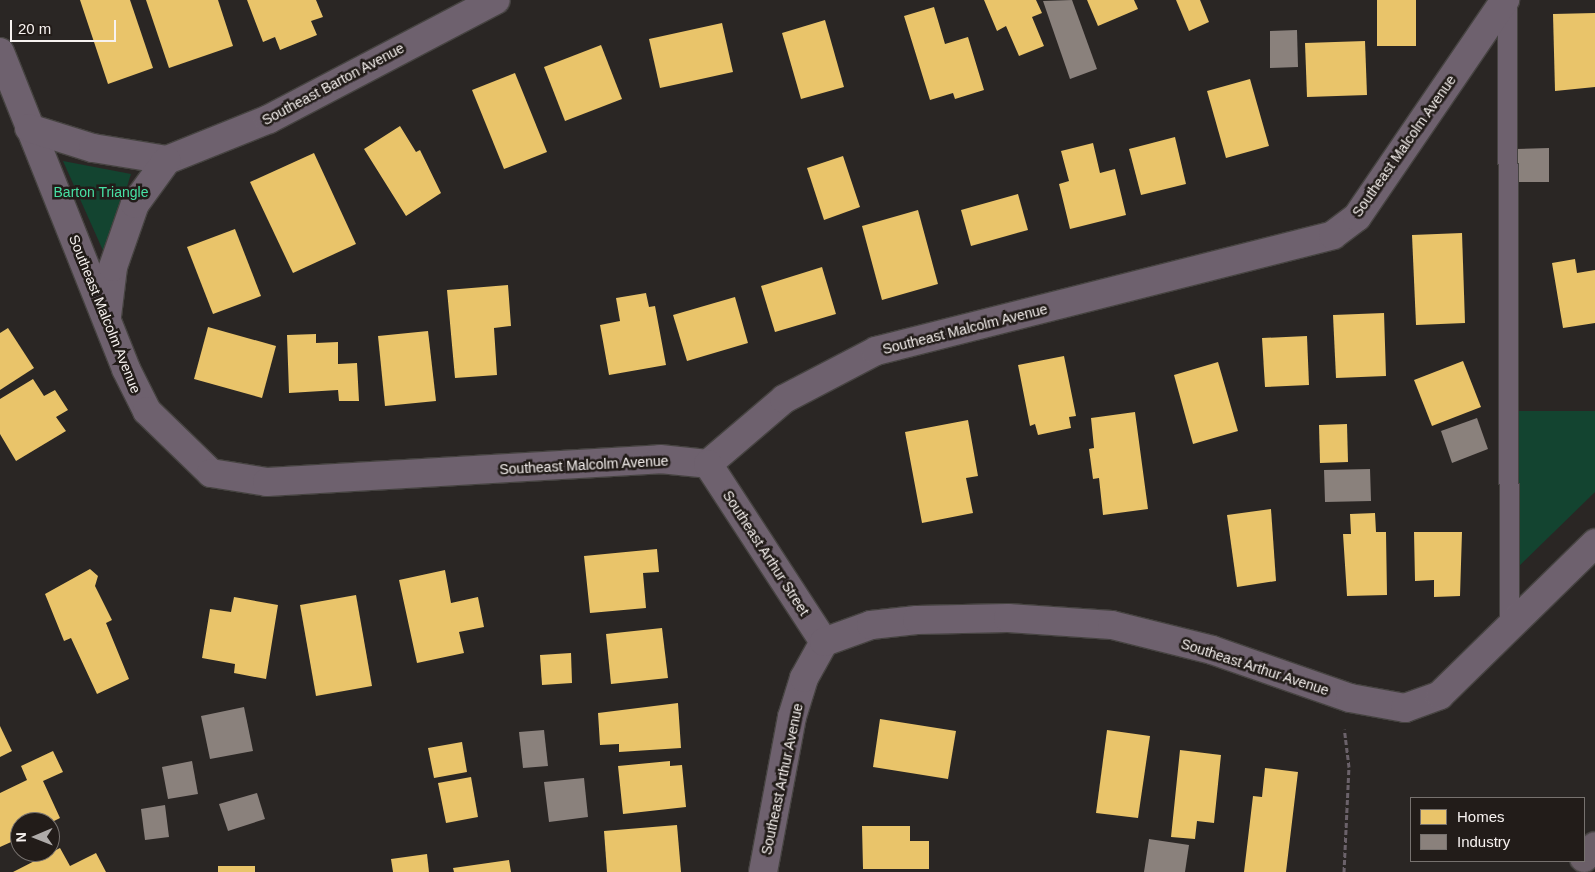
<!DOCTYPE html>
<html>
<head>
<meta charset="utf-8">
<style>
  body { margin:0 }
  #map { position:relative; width:1595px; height:872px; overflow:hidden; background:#2a2624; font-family:Arial,sans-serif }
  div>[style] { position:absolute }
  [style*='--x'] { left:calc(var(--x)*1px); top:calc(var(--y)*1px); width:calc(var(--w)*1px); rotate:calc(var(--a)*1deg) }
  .green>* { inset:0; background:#134430 }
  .homes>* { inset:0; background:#e9c46a }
  .industry>* { inset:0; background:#8a817c }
  .path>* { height:3px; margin-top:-1.5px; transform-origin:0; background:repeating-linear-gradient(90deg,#6b626a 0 5px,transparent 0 7.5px) }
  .roads { filter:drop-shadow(1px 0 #464341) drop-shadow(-1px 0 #464341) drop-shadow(0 1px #464341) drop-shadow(0 -1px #464341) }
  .lane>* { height:19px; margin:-9.5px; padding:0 9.5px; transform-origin:9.5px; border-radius:9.5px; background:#6e616e }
  .street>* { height:28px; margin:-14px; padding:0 14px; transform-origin:14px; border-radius:14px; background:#6e616e }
  .highway>* { height:28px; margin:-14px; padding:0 14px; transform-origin:14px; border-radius:14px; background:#6b5f68 }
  span { translate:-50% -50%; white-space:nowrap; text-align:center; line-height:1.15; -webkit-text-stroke:5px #221c19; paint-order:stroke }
  .street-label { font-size:14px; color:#f7f2f0 }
  .park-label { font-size:14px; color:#47e1a4 }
  .legend { position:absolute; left:1410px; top:797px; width:175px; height:65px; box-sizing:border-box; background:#221c19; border:1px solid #77726f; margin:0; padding:6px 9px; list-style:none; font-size:15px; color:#f7f2f0 }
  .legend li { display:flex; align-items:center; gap:10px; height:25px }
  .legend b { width:25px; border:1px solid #77726f }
  .north { position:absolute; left:10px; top:812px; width:50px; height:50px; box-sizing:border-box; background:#221c19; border:1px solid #77726f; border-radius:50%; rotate:269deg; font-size:14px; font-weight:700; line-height:20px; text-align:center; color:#f7f2f0 }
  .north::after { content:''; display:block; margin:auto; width:18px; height:22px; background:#afaba9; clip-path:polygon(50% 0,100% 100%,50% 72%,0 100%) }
  .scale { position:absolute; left:10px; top:20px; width:106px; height:22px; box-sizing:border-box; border:2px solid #f7f2f0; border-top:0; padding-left:6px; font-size:15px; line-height:18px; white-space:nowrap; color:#f7f2f0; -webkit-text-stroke:4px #221c19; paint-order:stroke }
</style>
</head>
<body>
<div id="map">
  <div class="green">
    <i style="clip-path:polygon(63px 161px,131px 174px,105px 255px)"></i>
    <i style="clip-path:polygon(1513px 411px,1595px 411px,1595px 492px,1515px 570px)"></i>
  </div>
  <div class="homes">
    <i style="clip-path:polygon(80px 0,130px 0,153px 68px,108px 84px)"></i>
    <i style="clip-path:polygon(146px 0,218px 0,233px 46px,169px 68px)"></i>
    <i style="clip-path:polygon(247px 0,316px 0,323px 17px,311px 21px,317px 35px,280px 50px,275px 37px,263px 42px)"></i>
    <i style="clip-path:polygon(984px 0,1036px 0,1042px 13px,1032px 17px,1044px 46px,1019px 56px,1006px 26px,997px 31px)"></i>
    <i style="clip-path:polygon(1087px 0,1134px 0,1138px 9px,1098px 26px)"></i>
    <i style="clip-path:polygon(1176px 0,1200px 0,1209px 22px,1189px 31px)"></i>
    <i style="clip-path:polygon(1377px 0,1416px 0,1416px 46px,1377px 46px)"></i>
    <i style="clip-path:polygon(934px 7px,945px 44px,968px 37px,984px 90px,955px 99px,953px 93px,930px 100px,904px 16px)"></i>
    <i style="clip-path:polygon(1595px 13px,1595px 87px,1555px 91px,1553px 14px)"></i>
    <i style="clip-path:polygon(825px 20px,844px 87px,801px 99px,782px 33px)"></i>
    <i style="clip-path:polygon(722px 23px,733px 72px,660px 88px,649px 39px)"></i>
    <i style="clip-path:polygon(1365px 41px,1367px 95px,1307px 97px,1305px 43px)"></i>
    <i style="clip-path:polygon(601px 45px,622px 99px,565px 121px,544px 67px)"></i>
    <i style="clip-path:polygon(515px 73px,547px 152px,504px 169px,472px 90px)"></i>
    <i style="clip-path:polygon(1250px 79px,1269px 146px,1226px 158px,1207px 91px)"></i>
    <i style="clip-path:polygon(400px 126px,416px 152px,420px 150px,441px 193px,406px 216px,364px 149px)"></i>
    <i style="clip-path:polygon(1175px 137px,1186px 184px,1141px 195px,1129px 149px)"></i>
    <i style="clip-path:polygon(1093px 143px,1100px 173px,1115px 169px,1126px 215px,1070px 229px,1059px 184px,1069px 181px,1061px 151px)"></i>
    <i style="clip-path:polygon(314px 153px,356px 244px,293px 273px,250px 182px)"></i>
    <i style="clip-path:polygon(843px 156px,860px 207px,824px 220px,807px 168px)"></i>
    <i style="clip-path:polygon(1018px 194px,1028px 230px,971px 246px,961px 210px)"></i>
    <i style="clip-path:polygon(918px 210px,938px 284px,882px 300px,862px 226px)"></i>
    <i style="clip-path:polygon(235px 229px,261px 296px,213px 314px,187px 247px)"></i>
    <i style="clip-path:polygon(1462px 233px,1465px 323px,1416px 325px,1412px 235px)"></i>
    <i style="clip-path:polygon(1575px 259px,1577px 273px,1595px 270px,1595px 323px,1563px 328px,1552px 263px)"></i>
    <i style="clip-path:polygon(822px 267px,836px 314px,775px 332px,761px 286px)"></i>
    <i style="clip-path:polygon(508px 285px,511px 326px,494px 328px,497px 375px,455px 378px,447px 290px)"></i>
    <i style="clip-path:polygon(646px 293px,649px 307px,655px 306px,666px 365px,609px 375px,600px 325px,620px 321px,616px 298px)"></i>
    <i style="clip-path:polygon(735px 297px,748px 343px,687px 361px,673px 315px)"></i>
    <i style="clip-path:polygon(1384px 313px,1386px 376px,1336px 378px,1333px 315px)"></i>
    <i style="clip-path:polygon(208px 327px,276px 346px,262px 398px,194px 379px)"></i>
    <i style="clip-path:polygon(8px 328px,34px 368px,0 390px,0 333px)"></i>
    <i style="clip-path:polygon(428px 331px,436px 401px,385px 406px,378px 336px)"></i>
    <i style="clip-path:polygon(316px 334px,316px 343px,338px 342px,338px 364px,357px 363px,359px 401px,339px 401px,338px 390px,289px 393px,287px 335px)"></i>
    <i style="clip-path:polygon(1307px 336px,1309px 385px,1265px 387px,1262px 338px)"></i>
    <i style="clip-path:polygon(1064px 356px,1076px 416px,1069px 417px,1071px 428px,1038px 435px,1035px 424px,1030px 426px,1018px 365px)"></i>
    <i style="clip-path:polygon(1463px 361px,1481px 407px,1432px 426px,1414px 380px)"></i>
    <i style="clip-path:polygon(1218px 362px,1238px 431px,1193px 444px,1174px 375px)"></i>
    <i style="clip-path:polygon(33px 379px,44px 396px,55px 390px,68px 410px,56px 417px,66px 431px,16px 461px,0 434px,0 399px)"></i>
    <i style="clip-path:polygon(1135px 412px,1148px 509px,1103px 515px,1099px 478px,1093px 479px,1089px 449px,1094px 448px,1091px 418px)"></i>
    <i style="clip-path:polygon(968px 420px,978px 476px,966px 478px,973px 513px,922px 523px,905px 432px)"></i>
    <i style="clip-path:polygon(1347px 424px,1348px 462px,1320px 463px,1319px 425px)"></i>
    <i style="clip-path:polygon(1271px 509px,1276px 581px,1237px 587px,1227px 515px)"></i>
    <i style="clip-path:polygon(1375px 513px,1376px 532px,1386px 532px,1387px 595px,1347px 596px,1343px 534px,1351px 534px,1350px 514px)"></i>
    <i style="clip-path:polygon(1414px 532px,1462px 532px,1460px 596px,1434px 597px,1434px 580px,1415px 581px)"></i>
    <i style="clip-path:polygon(657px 549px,659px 572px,643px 573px,646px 608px,590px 613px,584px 556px)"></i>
    <i style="clip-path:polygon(90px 569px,98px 576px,95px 586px,112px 620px,106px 623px,129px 679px,97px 694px,71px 638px,64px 641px,45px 594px)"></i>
    <i style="clip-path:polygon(445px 570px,451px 603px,478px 597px,484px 627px,459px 632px,464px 653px,417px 663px,399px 580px)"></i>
    <i style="clip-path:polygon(356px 595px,372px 686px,316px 696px,300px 605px)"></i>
    <i style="clip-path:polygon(234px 597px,278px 605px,266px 679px,234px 673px,235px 664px,202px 658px,210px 609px,231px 612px)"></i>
    <i style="clip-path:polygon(662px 628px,668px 678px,611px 684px,606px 634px)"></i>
    <i style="clip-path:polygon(571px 653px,572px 683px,542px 685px,540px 655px)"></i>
    <i style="clip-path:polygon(678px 703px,681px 748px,619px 752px,619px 744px,600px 745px,598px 713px)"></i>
    <i style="clip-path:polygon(880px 719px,956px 731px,948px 779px,873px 767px)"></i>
    <i style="clip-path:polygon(0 726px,12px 751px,0 757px)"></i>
    <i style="clip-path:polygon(1107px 730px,1150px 736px,1138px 818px,1096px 813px)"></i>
    <i style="clip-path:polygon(462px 742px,467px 772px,434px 778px,428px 748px)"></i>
    <i style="clip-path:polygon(1180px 750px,1221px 755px,1214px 823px,1197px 821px,1195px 839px,1171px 837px)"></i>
    <i style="clip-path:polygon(53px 751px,63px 772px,43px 781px,60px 818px,50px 823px,20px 822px,20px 838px,0 847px,0 793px,27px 780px,21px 766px)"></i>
    <i style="clip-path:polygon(670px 761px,670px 766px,682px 765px,686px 807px,623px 814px,618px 766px)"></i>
    <i style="clip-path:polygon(1265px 768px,1298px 772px,1286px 872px,1244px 872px,1253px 796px,1262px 797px)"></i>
    <i style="clip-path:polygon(471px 777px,478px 817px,446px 823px,438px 783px)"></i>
    <i style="clip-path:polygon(677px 825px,681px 872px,607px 872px,604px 831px)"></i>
    <i style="clip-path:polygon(862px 826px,910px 826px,910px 841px,929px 841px,929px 869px,863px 869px)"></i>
    <i style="clip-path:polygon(60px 848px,70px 866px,96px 853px,106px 872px,13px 872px)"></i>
    <i style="clip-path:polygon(427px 854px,429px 872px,393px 872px,391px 859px)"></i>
    <i style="clip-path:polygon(509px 860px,511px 872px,454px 872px,453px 868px)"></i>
    <i style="clip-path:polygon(218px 866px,255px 866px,255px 872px,218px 872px)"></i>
  </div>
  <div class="industry">
    <i style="clip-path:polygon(1072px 0,1097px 69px,1070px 79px,1043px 1px)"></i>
    <i style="clip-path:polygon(1297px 30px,1298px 67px,1270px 68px,1270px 31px)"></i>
    <i style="clip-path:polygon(1549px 148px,1549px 182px,1517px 182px,1516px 149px)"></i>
    <i style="clip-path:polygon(1477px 418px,1488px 449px,1452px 463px,1441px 431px)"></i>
    <i style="clip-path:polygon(1370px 469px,1371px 501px,1325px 502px,1324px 470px)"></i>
    <i style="clip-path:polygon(244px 707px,253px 751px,210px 759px,201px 716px)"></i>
    <i style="clip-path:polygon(544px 730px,548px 766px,523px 768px,519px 732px)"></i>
    <i style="clip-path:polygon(192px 761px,198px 794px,168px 799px,162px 767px)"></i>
    <i style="clip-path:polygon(584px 778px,588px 817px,549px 822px,544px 782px)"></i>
    <i style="clip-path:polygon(257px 793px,265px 819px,228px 831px,219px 804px)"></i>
    <i style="clip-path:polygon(165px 805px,169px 837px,145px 840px,141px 809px)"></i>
    <i style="clip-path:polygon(1149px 839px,1189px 845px,1185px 872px,1144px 872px)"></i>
  </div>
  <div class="path">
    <i style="--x:1344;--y:872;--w:105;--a:-87.3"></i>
    <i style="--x:1349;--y:767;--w:38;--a:-97"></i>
  </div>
  <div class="roads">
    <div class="lane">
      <i style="--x:1507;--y:0;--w:626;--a:89.82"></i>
    </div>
    <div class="street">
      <i style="--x:0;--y:52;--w:341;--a:68.3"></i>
      <i style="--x:126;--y:369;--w:47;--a:63.4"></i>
      <i style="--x:147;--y:411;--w:89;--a:44.1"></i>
      <i style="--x:211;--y:473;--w:57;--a:9.1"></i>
      <i style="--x:267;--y:482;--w:394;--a:-3.3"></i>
      <i style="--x:660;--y:459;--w:48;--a:5.9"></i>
      <i style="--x:708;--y:464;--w:100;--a:-40.5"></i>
      <i style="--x:784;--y:399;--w:104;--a:-27.6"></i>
      <i style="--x:876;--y:351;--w:471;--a:-14.2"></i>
      <i style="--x:1333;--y:235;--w:30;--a:-37"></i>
      <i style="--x:1357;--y:217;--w:263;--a:-55.7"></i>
      <i style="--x:29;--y:128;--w:67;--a:17.4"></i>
      <i style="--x:93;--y:148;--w:75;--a:9.2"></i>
      <i style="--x:167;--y:160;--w:110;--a:-21.9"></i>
      <i style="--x:269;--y:119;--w:256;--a:-27.7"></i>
      <i style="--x:107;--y:316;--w:49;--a:-83"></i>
      <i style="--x:113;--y:267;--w:67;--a:-70.8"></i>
      <i style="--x:135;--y:204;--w:54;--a:-54"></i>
      <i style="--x:708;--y:464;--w:212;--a:56.9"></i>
      <i style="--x:763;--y:872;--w:158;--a:-79.4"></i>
      <i style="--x:792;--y:717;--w:41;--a:-72.9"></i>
      <i style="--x:804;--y:678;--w:41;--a:-60.9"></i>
      <i style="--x:824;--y:642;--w:50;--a:-19.9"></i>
      <i style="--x:871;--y:625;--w:46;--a:-6.2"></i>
      <i style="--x:917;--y:620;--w:91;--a:-1.3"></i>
      <i style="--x:1008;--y:618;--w:104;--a:3.9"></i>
      <i style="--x:1112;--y:625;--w:103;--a:14"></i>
      <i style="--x:1212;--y:650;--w:146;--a:19.2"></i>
      <i style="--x:1350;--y:698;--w:56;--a:10.3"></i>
      <i style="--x:1405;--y:708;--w:37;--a:-20"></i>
      <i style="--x:1440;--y:695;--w:217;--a:-44.4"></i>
    </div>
    <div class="highway">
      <i style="--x:1584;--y:858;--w:16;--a:-47"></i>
    </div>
  </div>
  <div class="street-label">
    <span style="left:333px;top:84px;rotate:-28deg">Southeast Barton Avenue</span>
    <span style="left:1404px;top:146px;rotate:-55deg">Southeast Malcolm Avenue</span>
    <span style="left:105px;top:314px;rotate:68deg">Southeast Malcolm Avenue</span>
    <span style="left:965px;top:329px;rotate:-14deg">Southeast Malcolm Avenue</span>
    <span style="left:584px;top:465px;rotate:-3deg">Southeast Malcolm Avenue</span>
    <span style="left:766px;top:553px;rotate:57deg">Southeast Arthur Street</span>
    <span style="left:1255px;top:667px;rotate:18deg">Southeast Arthur Avenue</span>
    <span style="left:782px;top:779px;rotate:-78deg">Southeast Arthur Avenue</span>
  </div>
  <div class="park-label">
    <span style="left:101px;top:192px">Barton Triangle</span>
  </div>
  <ul class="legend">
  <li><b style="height:14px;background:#e9c46a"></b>Homes</li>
  <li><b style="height:14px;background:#8a817c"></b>Industry</li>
  </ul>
  <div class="north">N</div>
  <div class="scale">20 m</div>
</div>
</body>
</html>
